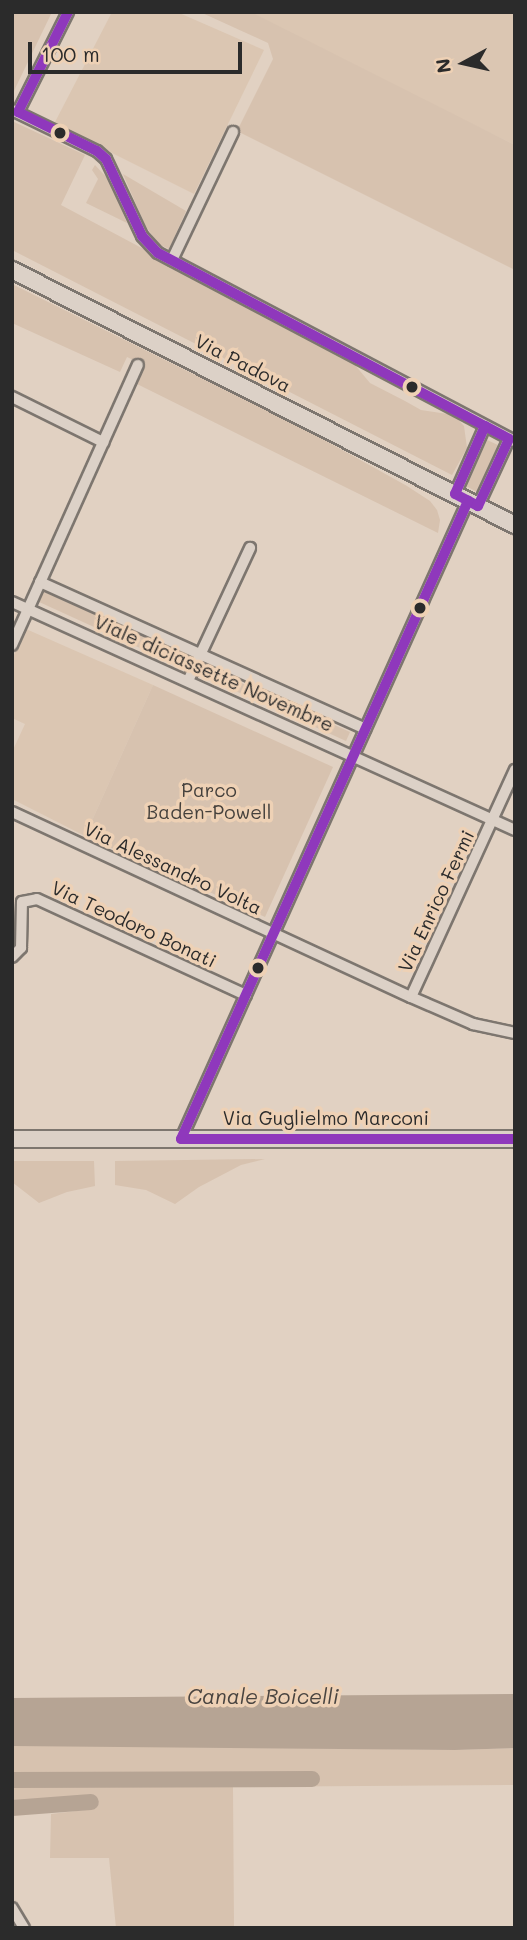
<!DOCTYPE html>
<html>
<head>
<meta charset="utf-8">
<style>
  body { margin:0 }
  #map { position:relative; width:527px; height:1940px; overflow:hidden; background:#e1d1c2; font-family:Mali,sans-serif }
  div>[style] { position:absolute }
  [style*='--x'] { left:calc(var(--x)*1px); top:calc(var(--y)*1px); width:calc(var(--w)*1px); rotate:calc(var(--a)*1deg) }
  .built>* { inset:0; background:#dbc6b2 }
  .green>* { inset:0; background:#d7c2af }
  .water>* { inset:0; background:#b6a494 }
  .canal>* { height:16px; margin:-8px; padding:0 8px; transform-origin:8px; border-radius:8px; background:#b6a494 }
  .roads { filter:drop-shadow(2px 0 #7d766f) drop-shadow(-2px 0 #7d766f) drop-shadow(0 2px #7d766f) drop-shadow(0 -2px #7d766f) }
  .minor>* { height:10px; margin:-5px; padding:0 5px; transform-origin:5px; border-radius:5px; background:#dcd1c7 }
  .secondary>* { height:16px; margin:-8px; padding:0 8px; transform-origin:8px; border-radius:8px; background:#dcd1c7 }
  .bus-1>* { height:10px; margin:-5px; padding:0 5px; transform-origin:5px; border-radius:5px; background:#8f38bc }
  .dots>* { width:19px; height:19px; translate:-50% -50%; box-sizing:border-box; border:4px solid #eed1b5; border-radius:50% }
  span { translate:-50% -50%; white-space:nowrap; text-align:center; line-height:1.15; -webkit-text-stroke:7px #eed1b5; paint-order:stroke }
  .street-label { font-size:19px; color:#2b2b2b }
  .park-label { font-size:19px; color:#44403c }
  .water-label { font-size:21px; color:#494440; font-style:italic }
  .frame { position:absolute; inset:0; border:14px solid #2b2b2b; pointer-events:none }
  .north { position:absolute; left:429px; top:28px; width:70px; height:70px; -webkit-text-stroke:5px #eed1b5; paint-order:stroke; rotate:262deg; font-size:19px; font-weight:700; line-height:28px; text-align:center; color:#2b2b2b }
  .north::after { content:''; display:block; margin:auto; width:24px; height:32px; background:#2b2b2b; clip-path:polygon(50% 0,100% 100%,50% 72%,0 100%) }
  .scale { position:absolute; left:28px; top:42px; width:214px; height:32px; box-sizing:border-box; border:4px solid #2b2b2b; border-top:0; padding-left:9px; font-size:21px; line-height:24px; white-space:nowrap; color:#2b2b2b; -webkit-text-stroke:5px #eed1b5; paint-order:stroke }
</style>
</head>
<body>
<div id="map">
  <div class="built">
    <i style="clip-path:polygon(112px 12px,177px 12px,264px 50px,194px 194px,54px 124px)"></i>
    <i style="clip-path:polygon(250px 12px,515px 12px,515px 145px,456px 116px)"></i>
    <i style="clip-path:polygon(26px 629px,153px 685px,85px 836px,12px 799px,12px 752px,25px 724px,12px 718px,12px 659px)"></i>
  </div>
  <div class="green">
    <i style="clip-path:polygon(12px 12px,52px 12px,12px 95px)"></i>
    <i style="clip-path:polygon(200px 12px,251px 12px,515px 145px,515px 270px,237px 131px,273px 59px,268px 43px)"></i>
    <i style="clip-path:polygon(12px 121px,85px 155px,61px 205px,350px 359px,370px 383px,405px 401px,421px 410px,454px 415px,464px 426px,467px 448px,452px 475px,12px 250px)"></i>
    <i style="clip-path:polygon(95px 165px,109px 180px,127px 223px,86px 203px,98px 179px,92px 170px)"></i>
    <i style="clip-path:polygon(123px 174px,186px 211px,169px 249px,158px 244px,145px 225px)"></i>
    <i style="clip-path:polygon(12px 284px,308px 431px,407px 486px,430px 501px,437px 510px,440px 520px,438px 533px,135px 383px,144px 365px,127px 357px,120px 372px,12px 323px)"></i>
    <i style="clip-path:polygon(487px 440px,498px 445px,477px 492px,466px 486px)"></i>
    <i style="clip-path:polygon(42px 591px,191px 658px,186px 669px,37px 601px)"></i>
    <i style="clip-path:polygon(202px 665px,350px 732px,346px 741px,198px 674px)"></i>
    <i style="clip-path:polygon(153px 685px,333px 767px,265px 917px,85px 836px)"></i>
    <i style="clip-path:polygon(265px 1159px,241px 1165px,199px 1187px,175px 1204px,146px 1190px,115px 1185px,115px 1161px)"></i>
    <i style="clip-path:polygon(12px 1161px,94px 1161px,95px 1186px,67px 1192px,39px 1203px,12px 1182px)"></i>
    <i style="clip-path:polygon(94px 1745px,455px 1750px,515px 1748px,515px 1785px,233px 1787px,234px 1926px,446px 1928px,116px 1928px,109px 1858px,50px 1858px,51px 1814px,93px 1809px,91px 1794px,47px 1801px,12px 1800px,12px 1746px)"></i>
  </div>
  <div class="water">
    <i style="clip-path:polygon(515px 1694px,515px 1748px,455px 1750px,12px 1746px,12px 1698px)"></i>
  </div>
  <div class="canal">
    <i style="--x:12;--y:1780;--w:300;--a:-0.2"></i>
    <i style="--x:12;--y:1808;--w:79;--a:-4.3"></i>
  </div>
  <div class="roads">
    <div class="minor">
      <i style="--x:12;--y:110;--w:94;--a:25.8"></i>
      <i style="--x:97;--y:151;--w:12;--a:42"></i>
      <i style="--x:106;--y:159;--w:85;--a:64.9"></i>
      <i style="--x:142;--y:236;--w:23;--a:47"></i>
      <i style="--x:158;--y:253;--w:403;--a:27.8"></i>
      <i style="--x:18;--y:112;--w:112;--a:-63.4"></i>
      <i style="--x:172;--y:260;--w:142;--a:-64.5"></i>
      <i style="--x:12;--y:397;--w:102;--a:26.3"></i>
      <i style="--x:455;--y:494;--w:74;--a:-66.2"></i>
      <i style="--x:478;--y:506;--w:74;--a:-65.2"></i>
      <i style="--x:40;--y:582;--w:357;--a:24.3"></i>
      <i style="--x:12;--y:602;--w:552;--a:24.38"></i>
      <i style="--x:12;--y:645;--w:307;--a:-65.8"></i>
      <i style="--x:188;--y:681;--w:147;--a:-65"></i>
      <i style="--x:12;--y:812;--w:440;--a:24.9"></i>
      <i style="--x:411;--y:997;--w:68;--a:23.5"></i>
      <i style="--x:473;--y:1024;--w:43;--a:12.1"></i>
      <i style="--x:12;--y:957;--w:13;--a:-45"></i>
      <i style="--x:21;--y:948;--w:46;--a:-88.8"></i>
      <i style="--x:22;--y:902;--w:15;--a:-11"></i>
      <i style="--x:37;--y:899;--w:230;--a:24.7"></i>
      <i style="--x:411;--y:997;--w:250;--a:-65.4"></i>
      <i style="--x:181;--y:1139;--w:700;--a:-65.78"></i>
      <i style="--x:12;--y:1908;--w:23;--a:59"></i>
    </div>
    <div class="secondary">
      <i style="--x:12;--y:270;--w:564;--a:26.88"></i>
      <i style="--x:12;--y:1139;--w:503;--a:0"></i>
    </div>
  </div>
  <div class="bus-1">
    <i style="--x:18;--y:112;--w:88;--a:26.3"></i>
    <i style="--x:97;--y:151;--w:12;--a:42"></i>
    <i style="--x:106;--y:159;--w:85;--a:64.9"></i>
    <i style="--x:142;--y:236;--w:23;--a:47"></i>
    <i style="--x:158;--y:253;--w:370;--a:27.9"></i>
    <i style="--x:18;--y:112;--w:112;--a:-63.4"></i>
    <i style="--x:485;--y:426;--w:27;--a:28"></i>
    <i style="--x:509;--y:439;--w:74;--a:114.8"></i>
    <i style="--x:478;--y:506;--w:26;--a:-152"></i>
    <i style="--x:455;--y:494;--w:74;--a:-66.2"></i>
    <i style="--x:181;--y:1139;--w:700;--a:-65.78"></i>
    <i style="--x:181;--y:1139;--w:334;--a:0"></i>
  </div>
  <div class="dots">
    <i style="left:60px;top:133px;background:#2b2b2b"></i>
    <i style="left:412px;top:387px;background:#2b2b2b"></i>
    <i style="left:420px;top:608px;background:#2b2b2b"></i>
    <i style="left:258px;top:968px;background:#2b2b2b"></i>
  </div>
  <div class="street-label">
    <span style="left:243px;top:363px;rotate:27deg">Via Padova</span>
    <span style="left:214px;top:673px;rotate:24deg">Viale diciassette Novembre</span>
    <span style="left:173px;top:868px;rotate:25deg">Via Alessandro Volta</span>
    <span style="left:436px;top:901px;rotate:-65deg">Via Enrico Fermi</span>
    <span style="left:134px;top:924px;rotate:25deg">Via Teodoro Bonati</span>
    <span style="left:326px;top:1118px">Via Guglielmo Marconi</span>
  </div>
  <div class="park-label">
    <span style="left:209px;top:801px">Parco<br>Baden-Powell</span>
  </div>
  <div class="water-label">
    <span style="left:263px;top:1696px">Canale Boicelli</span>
  </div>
  <div class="frame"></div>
  <div class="north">N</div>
  <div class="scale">100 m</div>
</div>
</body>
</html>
